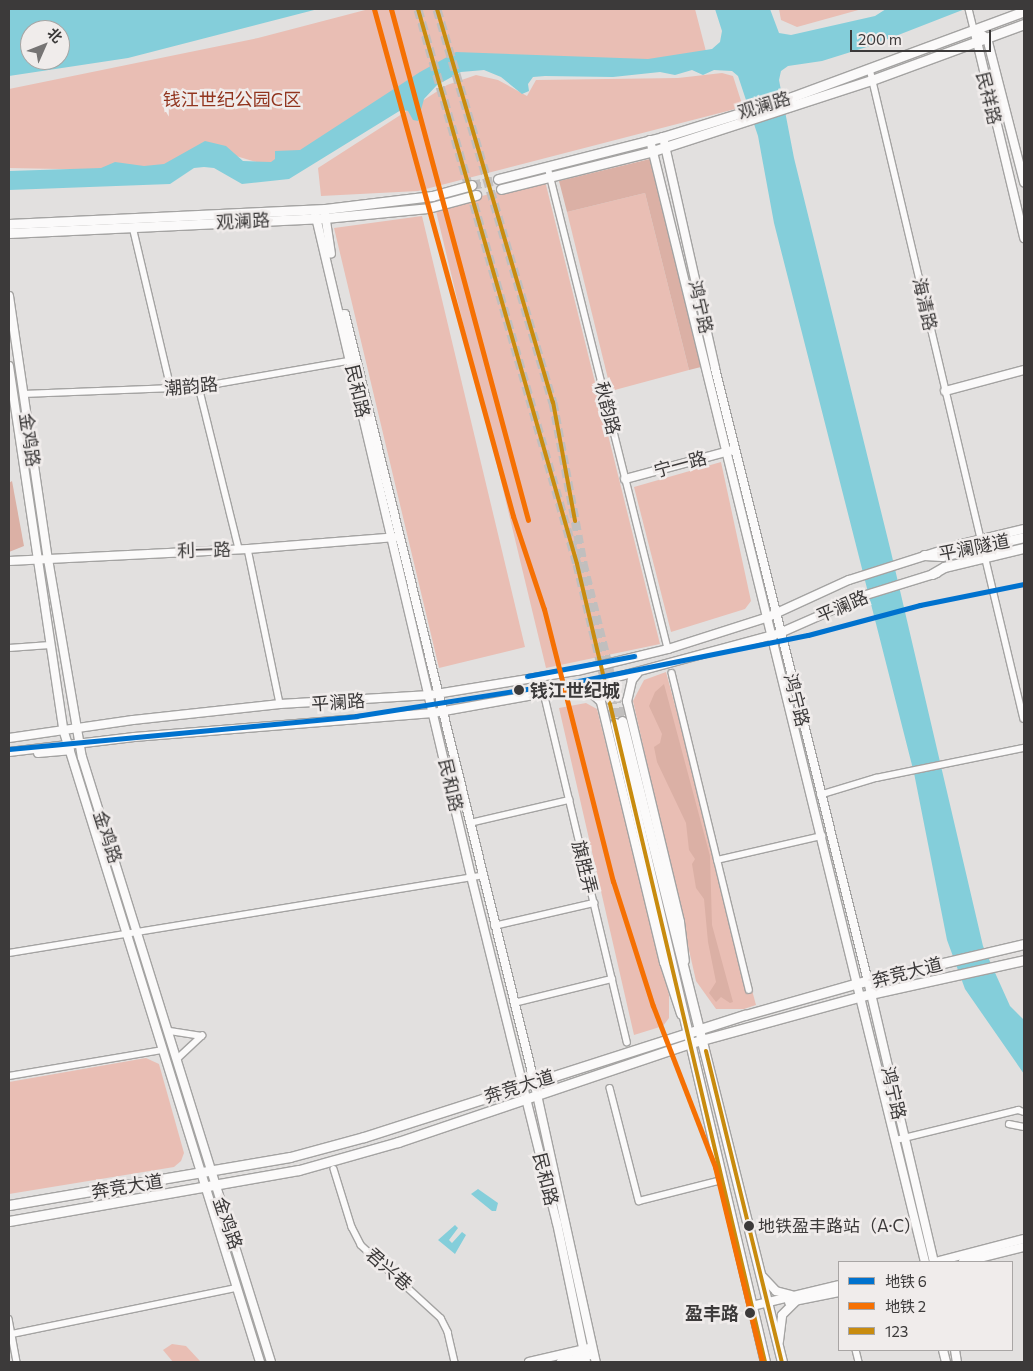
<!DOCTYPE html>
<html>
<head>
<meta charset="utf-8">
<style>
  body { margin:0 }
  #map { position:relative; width:1033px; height:1371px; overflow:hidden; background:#e2e0df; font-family:Commissioner,"Noto Sans SC",sans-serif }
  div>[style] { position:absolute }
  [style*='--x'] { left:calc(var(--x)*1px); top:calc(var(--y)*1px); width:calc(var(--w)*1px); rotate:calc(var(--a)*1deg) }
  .green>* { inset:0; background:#e9beb4 }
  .forest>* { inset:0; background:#dbb0a5 }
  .water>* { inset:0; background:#84ceda }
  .primary-tunnel>* { height:9px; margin-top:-4.5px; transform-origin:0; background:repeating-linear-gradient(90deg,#c1bfbe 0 9px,transparent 0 13.5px) }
  .roads { filter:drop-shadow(1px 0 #a4a3a2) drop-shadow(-1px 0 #a4a3a2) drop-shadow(0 1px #a4a3a2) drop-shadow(0 -1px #a4a3a2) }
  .street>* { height:5.5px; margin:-2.75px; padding:0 2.75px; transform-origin:2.75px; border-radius:2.75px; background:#fbfafa }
  .secondary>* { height:8px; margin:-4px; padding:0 4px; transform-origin:4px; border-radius:4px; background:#fbfafa }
  .primary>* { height:9px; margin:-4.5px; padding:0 4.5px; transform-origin:4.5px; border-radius:4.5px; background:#fbfafa }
  .bus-1>* { height:4px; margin:-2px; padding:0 2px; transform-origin:2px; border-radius:2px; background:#c88b0e }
  .metro-1>* { height:5px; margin:-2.5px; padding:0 2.5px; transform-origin:2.5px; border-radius:2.5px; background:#0072ce }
  .metro-2>* { height:5px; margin:-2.5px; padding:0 2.5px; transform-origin:2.5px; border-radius:2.5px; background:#f57003 }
  .dots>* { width:14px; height:14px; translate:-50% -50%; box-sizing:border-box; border:2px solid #f0eceb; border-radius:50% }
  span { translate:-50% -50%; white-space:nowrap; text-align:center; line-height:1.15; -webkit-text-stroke:5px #f0eceb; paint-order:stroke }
  .bus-label { font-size:17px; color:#3c3a3a }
  .left { translate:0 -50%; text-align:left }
  .street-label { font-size:18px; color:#3c3a3a }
  .park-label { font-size:18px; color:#92351f }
  .stop-label { font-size:18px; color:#3c3a3a; font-weight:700 }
  .right { translate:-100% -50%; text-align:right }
  .frame { position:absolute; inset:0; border:10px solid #3c3a3a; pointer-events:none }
  .legend { position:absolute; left:838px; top:1261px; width:175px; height:90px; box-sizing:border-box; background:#f0eceb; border:1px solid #a8a5a4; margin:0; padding:6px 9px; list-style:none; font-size:15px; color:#3c3a3a }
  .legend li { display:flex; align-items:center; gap:10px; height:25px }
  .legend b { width:25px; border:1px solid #a8a5a4 }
  .north { position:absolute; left:20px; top:20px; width:50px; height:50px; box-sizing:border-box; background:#f0eceb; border:1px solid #a8a5a4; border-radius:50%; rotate:46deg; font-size:14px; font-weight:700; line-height:20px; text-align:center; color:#3c3a3a }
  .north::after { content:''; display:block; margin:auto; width:18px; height:22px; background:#767474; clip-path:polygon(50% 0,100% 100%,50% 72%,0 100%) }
  .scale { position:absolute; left:850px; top:30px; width:141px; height:22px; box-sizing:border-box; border:2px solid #3c3a3a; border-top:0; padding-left:6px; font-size:15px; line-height:18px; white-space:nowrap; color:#3c3a3a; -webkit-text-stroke:4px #f0eceb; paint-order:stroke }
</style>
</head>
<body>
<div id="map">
  <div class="green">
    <i style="clip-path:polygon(369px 9px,695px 9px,709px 63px,449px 63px,283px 170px,206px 147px,168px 167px,111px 170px,9px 168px,9px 89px,258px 38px)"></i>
    <i style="clip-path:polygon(779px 9px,862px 9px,797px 27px,781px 20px)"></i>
    <i style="clip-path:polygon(722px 73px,733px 76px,743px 107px,418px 191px,321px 196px,318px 168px,447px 85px,476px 75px,498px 80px,527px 96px,536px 80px,678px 78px)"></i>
    <i style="clip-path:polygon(545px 181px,660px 644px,546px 668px,435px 207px)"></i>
    <i style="clip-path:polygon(645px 193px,689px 370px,611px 391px,567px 212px)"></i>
    <i style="clip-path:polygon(422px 216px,525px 647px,439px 668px,334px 228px)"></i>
    <i style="clip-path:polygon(721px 462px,751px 601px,745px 609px,671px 632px,634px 487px)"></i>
    <i style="clip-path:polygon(666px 672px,756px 1005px,744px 1009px,716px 1009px,696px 981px,633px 701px,644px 680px)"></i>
    <i style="clip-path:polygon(586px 703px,597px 709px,669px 995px,669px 1018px,663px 1026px,634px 1035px,559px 708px)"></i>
    <i style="clip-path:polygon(146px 1058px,159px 1064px,184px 1153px,181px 1161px,174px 1167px,9px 1194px,9px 1082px)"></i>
    <i style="clip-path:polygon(172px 1344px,186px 1346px,200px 1361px,173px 1362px,163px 1350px)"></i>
  </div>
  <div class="forest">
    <i style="clip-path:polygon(654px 158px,705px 366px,689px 370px,645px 193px,567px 212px,559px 181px)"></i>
    <i style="clip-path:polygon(12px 481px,24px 546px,9px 552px,9px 483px)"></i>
    <i style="clip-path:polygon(664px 684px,710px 856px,712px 925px,733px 1002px,730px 1003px,721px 997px,716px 1002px,709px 993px,716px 982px,708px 942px,704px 899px,696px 888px,692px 864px,695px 859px,689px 850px,686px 823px,657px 762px,654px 747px,660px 743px,662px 734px,649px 706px,655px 692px)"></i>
  </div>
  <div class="water">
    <i style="clip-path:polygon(evenodd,9px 9px,318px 9px,128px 58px,9px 76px,9px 9px,30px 30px,60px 30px,60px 60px,30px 60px,30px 30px)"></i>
    <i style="clip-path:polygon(715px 9px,770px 9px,779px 33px,791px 35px,875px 16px,886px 9px,965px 9px,870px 46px,822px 61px,788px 66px,781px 71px,779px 80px,794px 158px,891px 552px,983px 946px,1010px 1006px,1024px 1020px,1024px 1074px,965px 989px,947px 940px,914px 773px,774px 223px,758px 136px,738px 76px,732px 71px,714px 70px,703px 75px,692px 70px,675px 75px,660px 72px,613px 77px,545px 76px,533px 77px,528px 84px,529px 91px,522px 94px,501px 77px,484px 70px,461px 72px,437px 85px,424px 99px,418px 121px,413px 120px,408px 111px,401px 110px,289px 179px,242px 184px,214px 168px,204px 167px,194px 168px,170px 184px,9px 190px,9px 171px,101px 168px,115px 162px,144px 166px,164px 164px,205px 141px,226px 146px,243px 161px,271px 162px,275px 159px,275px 151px,300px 150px,420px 72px,456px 52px,648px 59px,712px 49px,720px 42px,722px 31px)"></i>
    <i style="clip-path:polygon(478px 1189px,498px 1203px,496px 1211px,492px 1211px,471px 1194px)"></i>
    <i style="clip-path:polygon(455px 1225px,458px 1228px,449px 1240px,452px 1243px,462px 1232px,466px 1235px,455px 1254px,438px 1240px)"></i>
  </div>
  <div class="primary-tunnel">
    <i style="--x:418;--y:9;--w:577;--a:74.01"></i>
    <i style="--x:577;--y:564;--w:163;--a:76.6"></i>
    <i style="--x:437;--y:9;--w:410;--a:73.6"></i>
    <i style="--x:553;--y:402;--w:164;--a:79.4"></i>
    <i style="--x:583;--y:563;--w:163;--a:76.1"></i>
    <i style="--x:472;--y:185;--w:21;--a:-11"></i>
  </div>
  <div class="roads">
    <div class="street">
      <i style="--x:969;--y:9;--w:21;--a:76"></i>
      <i style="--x:870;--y:69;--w:483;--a:76.7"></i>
      <i style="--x:548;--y:167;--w:497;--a:76"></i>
      <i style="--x:133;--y:227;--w:165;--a:76.7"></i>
      <i style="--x:199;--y:387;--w:167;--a:76.1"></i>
      <i style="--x:23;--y:394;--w:176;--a:-2.3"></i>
      <i style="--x:199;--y:387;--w:157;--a:-9.9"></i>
      <i style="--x:248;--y:549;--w:158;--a:78.3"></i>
      <i style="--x:986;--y:560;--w:163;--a:76.6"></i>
      <i style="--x:9;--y:648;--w:41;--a:-4.2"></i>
      <i style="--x:672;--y:673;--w:326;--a:76.3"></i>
      <i style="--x:544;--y:693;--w:359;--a:76.6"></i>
      <i style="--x:820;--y:795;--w:59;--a:-16.9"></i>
      <i style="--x:876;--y:778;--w:151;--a:-11.5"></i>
      <i style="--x:470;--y:823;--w:102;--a:-13.1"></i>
      <i style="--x:717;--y:860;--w:108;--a:-12.9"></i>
      <i style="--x:494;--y:926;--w:103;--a:-13"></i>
      <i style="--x:9;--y:953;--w:480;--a:-9.3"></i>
      <i style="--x:514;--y:1003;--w:101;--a:-13.8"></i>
      <i style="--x:170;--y:1031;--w:32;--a:9"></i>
      <i style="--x:178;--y:1058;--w:33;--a:-43"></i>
      <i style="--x:9;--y:1076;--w:156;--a:-9.6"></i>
      <i style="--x:610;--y:1088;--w:117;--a:75.6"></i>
      <i style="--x:639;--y:1201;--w:86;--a:-14.2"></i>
      <i style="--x:1009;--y:1124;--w:15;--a:11"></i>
      <i style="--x:896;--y:1140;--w:126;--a:-13.8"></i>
      <i style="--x:1018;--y:1110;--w:6;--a:18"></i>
      <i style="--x:334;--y:1169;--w:61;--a:72.8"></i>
      <i style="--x:352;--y:1227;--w:20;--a:63"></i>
      <i style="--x:361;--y:1245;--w:108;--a:42.4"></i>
      <i style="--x:441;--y:1318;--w:16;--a:63"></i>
      <i style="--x:448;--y:1332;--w:31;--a:77"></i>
      <i style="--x:9;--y:1319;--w:44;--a:79.5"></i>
      <i style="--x:12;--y:1334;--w:230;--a:-11.6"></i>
      <i style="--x:856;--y:1350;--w:12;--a:76"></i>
    </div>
    <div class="secondary">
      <i style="--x:974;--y:29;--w:215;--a:76.5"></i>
      <i style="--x:974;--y:29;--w:16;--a:35"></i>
      <i style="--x:987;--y:38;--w:149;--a:75.6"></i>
      <i style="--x:663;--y:137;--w:237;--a:77.3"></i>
      <i style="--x:715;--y:368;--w:632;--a:75.99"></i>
      <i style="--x:868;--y:981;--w:289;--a:76.8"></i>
      <i style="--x:650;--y:140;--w:1155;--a:76.23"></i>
      <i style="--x:315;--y:213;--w:681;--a:76.76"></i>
      <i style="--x:471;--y:876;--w:357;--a:76.1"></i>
      <i style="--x:557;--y:1223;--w:142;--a:78.2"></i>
      <i style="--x:325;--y:214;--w:40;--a:81.5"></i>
      <i style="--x:9;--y:296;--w:266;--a:81.6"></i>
      <i style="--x:48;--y:559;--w:201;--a:80.3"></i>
      <i style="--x:82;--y:757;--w:634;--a:72.65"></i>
      <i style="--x:345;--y:314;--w:790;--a:76.16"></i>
      <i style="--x:534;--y:1081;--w:288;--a:77.6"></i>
      <i style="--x:9;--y:366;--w:367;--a:81.5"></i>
      <i style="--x:63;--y:729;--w:663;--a:72.71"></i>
      <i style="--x:945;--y:391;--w:82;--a:-14.9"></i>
      <i style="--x:625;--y:479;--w:112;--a:-15"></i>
      <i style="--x:9;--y:561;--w:239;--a:-2.9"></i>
      <i style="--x:248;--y:549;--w:148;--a:-4.6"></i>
      <i style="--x:637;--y:674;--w:8;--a:130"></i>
      <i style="--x:632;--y:680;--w:22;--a:103"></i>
      <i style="--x:627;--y:701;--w:227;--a:76.5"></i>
      <i style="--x:680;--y:922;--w:39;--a:83"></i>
      <i style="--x:584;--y:686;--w:23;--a:43"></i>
      <i style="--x:601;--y:702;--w:268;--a:76.4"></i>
      <i style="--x:664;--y:962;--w:55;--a:71.9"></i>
      <i style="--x:9;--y:738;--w:125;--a:-8.3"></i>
      <i style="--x:133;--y:720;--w:148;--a:-6.2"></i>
      <i style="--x:280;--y:704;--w:150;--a:-3.4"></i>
      <i style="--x:430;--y:695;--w:149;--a:-9.3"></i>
      <i style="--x:577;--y:671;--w:94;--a:-13.6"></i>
      <i style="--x:668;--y:649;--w:105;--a:-17.7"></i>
      <i style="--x:768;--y:617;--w:89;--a:-24.6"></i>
      <i style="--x:849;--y:580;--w:119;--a:-17.7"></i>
      <i style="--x:962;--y:544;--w:64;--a:-13.6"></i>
      <i style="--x:9;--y:752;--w:126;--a:-6.8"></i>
      <i style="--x:134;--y:737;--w:300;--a:-4.6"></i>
      <i style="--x:433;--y:713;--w:153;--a:-10.1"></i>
      <i style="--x:584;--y:686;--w:203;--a:-15.1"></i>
      <i style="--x:780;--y:633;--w:94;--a:-23.8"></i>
      <i style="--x:866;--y:595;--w:74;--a:-17.2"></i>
      <i style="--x:38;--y:753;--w:32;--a:-5"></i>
      <i style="--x:935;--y:1262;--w:92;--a:-14.5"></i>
      <i style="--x:963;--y:1262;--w:63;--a:-13.8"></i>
      <i style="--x:761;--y:1275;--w:22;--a:47"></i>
      <i style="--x:776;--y:1291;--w:16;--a:15"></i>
      <i style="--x:789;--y:1302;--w:51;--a:-11.3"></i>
      <i style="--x:752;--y:1306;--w:89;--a:-13.6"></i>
      <i style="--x:779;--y:1341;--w:26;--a:-83"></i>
      <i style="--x:782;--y:1315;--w:20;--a:-45"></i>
      <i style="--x:943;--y:1350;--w:12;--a:76"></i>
      <i style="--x:955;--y:1350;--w:12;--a:81"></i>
      <i style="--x:529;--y:1362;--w:62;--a:-13.1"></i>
      <i style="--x:561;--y:1362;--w:28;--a:-13"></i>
    </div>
    <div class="primary">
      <i style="--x:498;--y:179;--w:170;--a:-14.3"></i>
      <i style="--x:663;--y:137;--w:135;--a:-17.2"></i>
      <i style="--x:792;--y:97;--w:247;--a:-20.3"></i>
      <i style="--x:501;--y:189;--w:157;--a:-14"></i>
      <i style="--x:653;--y:151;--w:230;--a:-18"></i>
      <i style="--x:872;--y:80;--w:162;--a:-20.2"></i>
      <i style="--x:9;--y:224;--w:316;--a:-2.7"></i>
      <i style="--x:325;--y:209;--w:108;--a:-6.9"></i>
      <i style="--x:432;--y:196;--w:41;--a:-15.4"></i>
      <i style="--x:9;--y:233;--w:316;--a:-2.7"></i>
      <i style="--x:325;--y:218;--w:103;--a:-5.5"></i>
      <i style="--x:428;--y:208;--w:50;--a:-15.2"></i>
      <i style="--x:924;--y:555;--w:18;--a:3"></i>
      <i style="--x:942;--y:556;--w:84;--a:-13"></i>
      <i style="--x:932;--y:574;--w:14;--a:-30"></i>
      <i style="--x:944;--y:567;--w:82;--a:-13.4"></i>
      <i style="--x:622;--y:721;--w:661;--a:75.98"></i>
      <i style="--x:615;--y:723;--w:656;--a:76.79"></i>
      <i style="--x:9;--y:1205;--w:285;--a:-9.7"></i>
      <i style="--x:290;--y:1157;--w:77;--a:-15.1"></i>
      <i style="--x:364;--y:1137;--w:400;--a:-17.8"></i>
      <i style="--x:745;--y:1015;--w:117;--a:-15.8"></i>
      <i style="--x:858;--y:983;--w:171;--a:-13.2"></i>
      <i style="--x:9;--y:1221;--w:294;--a:-10"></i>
      <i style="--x:299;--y:1170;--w:103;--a:-15.8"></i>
      <i style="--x:398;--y:1142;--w:309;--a:-18.7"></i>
      <i style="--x:691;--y:1043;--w:177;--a:-15.4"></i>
      <i style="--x:862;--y:996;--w:166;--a:-12.5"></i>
    </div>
  </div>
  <div class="bus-1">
    <i style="--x:418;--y:9;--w:577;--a:74.01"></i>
    <i style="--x:577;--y:564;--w:820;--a:76.74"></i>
    <i style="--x:437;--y:9;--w:410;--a:73.6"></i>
    <i style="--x:553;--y:402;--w:121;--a:79.5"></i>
    <i style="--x:706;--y:1051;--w:320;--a:76.3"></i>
  </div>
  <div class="metro-1">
    <i style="--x:527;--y:676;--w:109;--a:-10.6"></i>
    <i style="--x:9;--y:749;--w:349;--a:-5.4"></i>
    <i style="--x:356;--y:716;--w:231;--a:-9"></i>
    <i style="--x:584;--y:680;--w:228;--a:-11.4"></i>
    <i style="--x:808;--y:635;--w:116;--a:-15"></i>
    <i style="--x:920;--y:605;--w:106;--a:-11.4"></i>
  </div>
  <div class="metro-2">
    <i style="--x:374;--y:9;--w:526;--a:74.67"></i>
    <i style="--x:513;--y:516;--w:98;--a:71.6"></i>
    <i style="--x:544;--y:609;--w:281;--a:75.8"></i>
    <i style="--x:613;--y:881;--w:131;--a:72.3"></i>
    <i style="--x:653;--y:1006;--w:173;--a:68.9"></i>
    <i style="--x:715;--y:1167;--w:201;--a:76.4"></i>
    <i style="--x:391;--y:9;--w:529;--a:74.99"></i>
  </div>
  <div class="dots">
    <i style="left:519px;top:690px;background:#3c3a3a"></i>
    <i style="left:749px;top:1226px;background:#3c3a3a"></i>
    <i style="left:750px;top:1313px;background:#3c3a3a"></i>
  </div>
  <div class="bus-label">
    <span class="left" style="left:758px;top:1226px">地铁盈丰路站（A·C）</span>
  </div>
  <div class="street-label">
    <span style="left:989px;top:98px;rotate:76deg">民祥路</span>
    <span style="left:764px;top:105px;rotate:-17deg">观澜路</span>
    <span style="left:243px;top:221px;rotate:-3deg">观澜路</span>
    <span style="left:925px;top:304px;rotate:77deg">海清路</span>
    <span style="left:701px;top:307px;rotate:77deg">鸿宁路</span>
    <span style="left:191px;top:386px;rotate:-5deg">潮韵路</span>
    <span style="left:358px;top:391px;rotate:77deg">民和路</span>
    <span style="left:608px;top:408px;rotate:76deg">秋韵路</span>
    <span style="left:30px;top:440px;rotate:82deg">金鸡路</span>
    <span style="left:680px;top:464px;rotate:-15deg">宁一路</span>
    <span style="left:974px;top:547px;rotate:-11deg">平澜隧道</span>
    <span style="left:204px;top:550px;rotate:-2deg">利一路</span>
    <span style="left:842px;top:606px;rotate:-23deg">平澜路</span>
    <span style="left:797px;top:700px;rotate:76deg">鸿宁路</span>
    <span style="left:338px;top:702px;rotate:-4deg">平澜路</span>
    <span style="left:451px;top:785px;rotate:77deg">民和路</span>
    <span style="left:108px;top:837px;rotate:72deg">金鸡路</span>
    <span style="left:585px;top:867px;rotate:76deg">旗胜弄</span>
    <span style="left:907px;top:972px;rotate:-14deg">奔竞大道</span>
    <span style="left:519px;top:1086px;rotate:-17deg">奔竞大道</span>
    <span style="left:894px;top:1093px;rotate:77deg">鸿宁路</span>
    <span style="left:546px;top:1179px;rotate:76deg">民和路</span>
    <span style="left:127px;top:1186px;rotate:-9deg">奔竞大道</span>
    <span style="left:228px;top:1223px;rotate:71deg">金鸡路</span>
    <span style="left:389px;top:1269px;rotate:41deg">君兴巷</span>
  </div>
  <div class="park-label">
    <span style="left:232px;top:99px">钱江世纪公园C区</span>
  </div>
  <div class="stop-label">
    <span class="left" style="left:530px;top:690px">钱江世纪城</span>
    <span class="right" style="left:739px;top:1313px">盈丰路</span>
  </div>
  <div class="frame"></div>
  <ul class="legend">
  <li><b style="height:6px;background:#0072ce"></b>地铁 6</li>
  <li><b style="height:6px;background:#f57003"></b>地铁 2</li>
  <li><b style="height:6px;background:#c88b0e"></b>123</li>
  </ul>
  <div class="north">北</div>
  <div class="scale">200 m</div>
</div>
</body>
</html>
